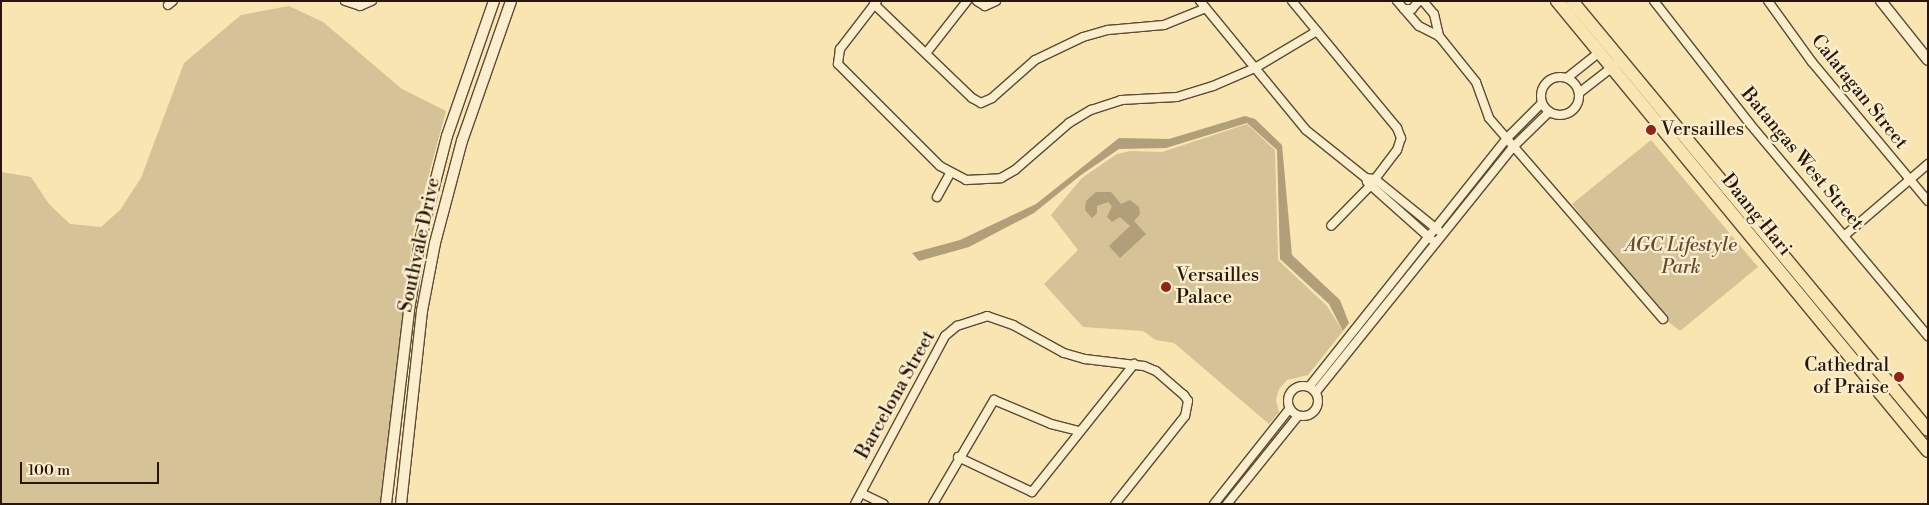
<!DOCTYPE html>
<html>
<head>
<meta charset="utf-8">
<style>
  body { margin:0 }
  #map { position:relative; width:1929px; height:505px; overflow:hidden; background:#f8e5b2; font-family:"Libre Bodoni",serif }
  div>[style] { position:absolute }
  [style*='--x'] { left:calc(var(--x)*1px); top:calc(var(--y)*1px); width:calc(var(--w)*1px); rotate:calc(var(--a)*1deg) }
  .green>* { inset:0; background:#d5c296 }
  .water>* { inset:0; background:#b19f79 }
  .roads { filter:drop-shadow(1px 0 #5c4a35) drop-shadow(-1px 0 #5c4a35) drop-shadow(0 1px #5c4a35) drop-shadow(0 -1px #5c4a35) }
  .minor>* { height:8px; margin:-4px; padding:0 4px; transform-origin:4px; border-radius:4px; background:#faeecd }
  .minor>.ring { margin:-4px; padding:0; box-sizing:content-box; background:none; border:8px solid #faeecd; border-radius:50% }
  .tertiary>* { height:10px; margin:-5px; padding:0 5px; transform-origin:5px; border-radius:5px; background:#faeecd }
  .primary>* { height:12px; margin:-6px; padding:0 6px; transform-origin:6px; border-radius:6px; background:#f8e5b2 }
  .dots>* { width:14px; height:14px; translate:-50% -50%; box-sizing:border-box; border:2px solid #faeecd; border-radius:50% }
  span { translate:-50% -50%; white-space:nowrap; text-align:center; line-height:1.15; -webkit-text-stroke:4.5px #faeecd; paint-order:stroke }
  .street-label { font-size:19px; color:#28160b }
  .poi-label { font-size:19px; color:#28160b }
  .left { translate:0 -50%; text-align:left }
  .right { translate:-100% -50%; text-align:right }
  .park-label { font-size:19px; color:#5c4a35; font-style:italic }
  .frame { position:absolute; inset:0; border:2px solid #28160b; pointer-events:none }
  .scale { position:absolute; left:20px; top:462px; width:139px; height:22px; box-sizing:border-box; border:2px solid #28160b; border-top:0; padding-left:6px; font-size:15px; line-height:18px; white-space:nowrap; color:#28160b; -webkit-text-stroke:4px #faeecd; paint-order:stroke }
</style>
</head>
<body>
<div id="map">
  <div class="green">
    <i style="clip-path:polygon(289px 6px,323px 22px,402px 89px,446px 111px,413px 233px,381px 504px,1px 504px,1px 172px,31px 177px,49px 204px,70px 224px,101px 227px,120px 210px,141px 178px,184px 63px,241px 15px)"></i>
    <i style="clip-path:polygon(1247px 124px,1275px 150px,1278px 260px,1327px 306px,1343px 331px,1308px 375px,1287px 380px,1279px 389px,1276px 400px,1279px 412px,1269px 424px,1174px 343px,1156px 340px,1143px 331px,1083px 327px,1044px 284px,1078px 250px,1051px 215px,1082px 178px,1117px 154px,1130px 151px,1162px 152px)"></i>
    <i style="clip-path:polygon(1651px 140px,1758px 267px,1680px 331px,1656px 312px,1572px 204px)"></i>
  </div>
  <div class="water">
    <i style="clip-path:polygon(1245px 116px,1255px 119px,1282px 145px,1292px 255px,1340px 300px,1349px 323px,1343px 331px,1329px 304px,1280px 259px,1277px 150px,1247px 123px,1166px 148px,1119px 149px,1081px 175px,1034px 213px,969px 247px,919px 261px,912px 253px,960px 240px,1036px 204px,1119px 138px,1169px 139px)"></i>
    <i style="clip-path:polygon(1096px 192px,1111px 192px,1121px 204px,1130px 200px,1139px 207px,1140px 214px,1134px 221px,1146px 234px,1120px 258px,1109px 246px,1130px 226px,1120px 217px,1112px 222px,1107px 217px,1112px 206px,1108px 202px,1097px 206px,1097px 213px,1092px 218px,1085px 210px,1086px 201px)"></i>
  </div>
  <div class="roads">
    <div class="minor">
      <i style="--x:345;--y:1;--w:16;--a:18"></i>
      <i style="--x:360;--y:6;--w:13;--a:-23"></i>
      <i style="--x:877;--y:1;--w:61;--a:127.6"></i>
      <i style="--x:840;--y:49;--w:15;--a:98"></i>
      <i style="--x:838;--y:64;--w:144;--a:45"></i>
      <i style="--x:940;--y:166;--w:30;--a:28"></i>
      <i style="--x:966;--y:180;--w:35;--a:-3"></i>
      <i style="--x:1001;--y:178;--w:16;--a:-30"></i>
      <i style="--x:1015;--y:170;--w:72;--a:-41"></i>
      <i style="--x:1069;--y:123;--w:26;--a:-31"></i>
      <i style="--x:1091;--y:110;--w:32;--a:-18"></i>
      <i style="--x:1121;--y:100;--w:56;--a:-3.1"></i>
      <i style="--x:1177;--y:97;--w:38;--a:-17"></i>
      <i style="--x:1213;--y:86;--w:46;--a:-23.2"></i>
      <i style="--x:1255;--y:68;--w:72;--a:-30.8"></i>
      <i style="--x:977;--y:1;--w:9;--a:32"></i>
      <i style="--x:985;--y:6;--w:12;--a:-24"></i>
      <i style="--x:1200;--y:1;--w:167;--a:50.6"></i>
      <i style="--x:1306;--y:130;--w:77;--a:38.7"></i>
      <i style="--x:1366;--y:178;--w:9;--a:6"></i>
      <i style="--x:1375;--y:179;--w:82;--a:39.1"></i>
      <i style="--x:1292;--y:1;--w:165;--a:50.4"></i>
      <i style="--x:1397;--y:128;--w:11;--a:68"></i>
      <i style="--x:1401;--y:138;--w:13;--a:108"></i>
      <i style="--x:1397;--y:150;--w:46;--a:127.1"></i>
      <i style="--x:1369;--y:187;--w:54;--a:134.3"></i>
      <i style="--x:1397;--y:1;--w:33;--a:49"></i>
      <i style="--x:1419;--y:26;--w:22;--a:27"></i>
      <i style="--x:1439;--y:36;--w:59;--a:51.2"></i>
      <i style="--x:1476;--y:82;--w:38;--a:70"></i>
      <i style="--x:1489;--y:118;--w:266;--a:49.1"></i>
      <i style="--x:1423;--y:1;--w:17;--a:50"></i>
      <i style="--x:1434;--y:14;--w:23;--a:77"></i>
      <i style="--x:1654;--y:1;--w:156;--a:52"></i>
      <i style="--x:1750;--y:124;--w:277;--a:50"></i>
      <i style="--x:1768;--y:1;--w:75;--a:54.2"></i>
      <i style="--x:1812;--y:62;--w:181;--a:50.2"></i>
      <i style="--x:874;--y:4;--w:136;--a:43.8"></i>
      <i style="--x:972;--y:98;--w:10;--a:29"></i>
      <i style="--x:981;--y:103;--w:12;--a:-24"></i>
      <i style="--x:992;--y:98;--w:57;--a:-41.5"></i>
      <i style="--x:1035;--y:60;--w:53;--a:-25.6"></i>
      <i style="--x:1083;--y:37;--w:26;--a:-16"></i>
      <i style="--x:1108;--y:30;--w:56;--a:-5.1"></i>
      <i style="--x:1164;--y:25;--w:45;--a:-22"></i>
      <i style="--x:168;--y:5;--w:6;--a:-39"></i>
      <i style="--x:1404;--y:9;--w:8;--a:0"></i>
      <i style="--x:1412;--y:9;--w:11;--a:-49"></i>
      <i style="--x:927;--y:52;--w:65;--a:-51.9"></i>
      <i class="ring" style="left:1541px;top:77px;width:30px;height:30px"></i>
      <i style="--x:1567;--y:78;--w:43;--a:-38.5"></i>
      <i style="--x:1579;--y:93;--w:46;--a:-37.9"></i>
      <i style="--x:1367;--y:182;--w:86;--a:41.7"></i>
      <i style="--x:937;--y:197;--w:26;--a:-61"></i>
      <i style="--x:1844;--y:236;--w:111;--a:-40.6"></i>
      <i class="ring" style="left:1288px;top:386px;width:22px;height:22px"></i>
      <i style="--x:1309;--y:387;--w:318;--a:-51.5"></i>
      <i style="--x:1507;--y:138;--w:49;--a:-45"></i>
      <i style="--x:1316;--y:392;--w:313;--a:-51.2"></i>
      <i style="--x:1512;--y:148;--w:52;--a:-44.2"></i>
      <i style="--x:958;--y:457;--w:82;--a:25.3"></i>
      <i style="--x:1032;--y:492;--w:164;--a:-51.4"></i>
      <i style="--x:861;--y:493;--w:25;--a:26"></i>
      <i style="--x:855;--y:504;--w:191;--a:-61.8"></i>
      <i style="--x:945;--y:336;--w:16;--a:-40"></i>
      <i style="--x:957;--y:326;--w:32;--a:-18"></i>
      <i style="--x:987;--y:316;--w:28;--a:19"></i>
      <i style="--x:1013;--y:325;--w:58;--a:28.8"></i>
      <i style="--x:1064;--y:353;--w:22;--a:16"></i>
      <i style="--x:1085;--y:359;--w:59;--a:6.8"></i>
      <i style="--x:1144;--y:366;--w:13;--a:23"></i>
      <i style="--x:1156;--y:371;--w:37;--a:41"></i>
      <i style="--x:1184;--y:395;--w:7;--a:56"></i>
      <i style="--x:1188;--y:401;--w:15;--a:101"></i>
      <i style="--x:1185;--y:416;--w:112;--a:128.5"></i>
      <i style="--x:933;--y:504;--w:121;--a:-59.6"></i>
      <i style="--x:994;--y:400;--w:62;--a:22.8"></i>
      <i style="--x:1051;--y:424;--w:29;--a:14"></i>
      <i style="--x:1214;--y:504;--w:122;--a:-51.6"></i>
      <i style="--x:1227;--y:504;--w:113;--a:-51.1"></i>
    </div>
    <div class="tertiary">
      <i style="--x:1881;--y:1;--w:75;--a:51.5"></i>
      <i style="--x:386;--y:504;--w:195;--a:-83.2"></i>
      <i style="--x:409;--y:310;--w:70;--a:-80.9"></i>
      <i style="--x:420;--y:241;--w:108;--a:-75.6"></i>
      <i style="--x:447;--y:136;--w:143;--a:-70.8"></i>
      <i style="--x:401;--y:504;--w:194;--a:-83.8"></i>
      <i style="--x:422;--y:311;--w:69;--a:-79.2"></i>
      <i style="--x:435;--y:243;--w:106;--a:-75.2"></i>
      <i style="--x:462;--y:141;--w:148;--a:-70.7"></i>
    </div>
    <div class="primary">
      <i style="--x:1557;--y:1;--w:583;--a:50.5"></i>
      <i style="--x:1572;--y:1;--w:557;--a:50.31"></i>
    </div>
  </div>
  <div class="dots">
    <i style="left:1651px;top:130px;background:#8f2418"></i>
    <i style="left:1166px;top:287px;background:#8f2418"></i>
    <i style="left:1899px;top:377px;background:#8f2418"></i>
  </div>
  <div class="street-label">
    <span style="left:1859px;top:92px;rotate:51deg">Calatagan Street</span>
    <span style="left:1802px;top:159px;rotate:50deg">Batangas West Street</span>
    <span style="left:1756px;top:215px;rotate:51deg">Daang Hari</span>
    <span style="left:420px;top:245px;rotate:-78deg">Southvale Drive</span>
    <span style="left:896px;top:395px;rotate:-61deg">Barcelona Street</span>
  </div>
  <div class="poi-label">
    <span class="left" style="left:1661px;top:130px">Versailles</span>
    <span class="left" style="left:1176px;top:287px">Versailles<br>Palace</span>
    <span class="right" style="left:1889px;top:377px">Cathedral<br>of Praise</span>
  </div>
  <div class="park-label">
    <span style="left:1681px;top:257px">AGC Lifestyle<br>Park</span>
  </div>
  <div class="frame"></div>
  <div class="scale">100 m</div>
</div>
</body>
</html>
